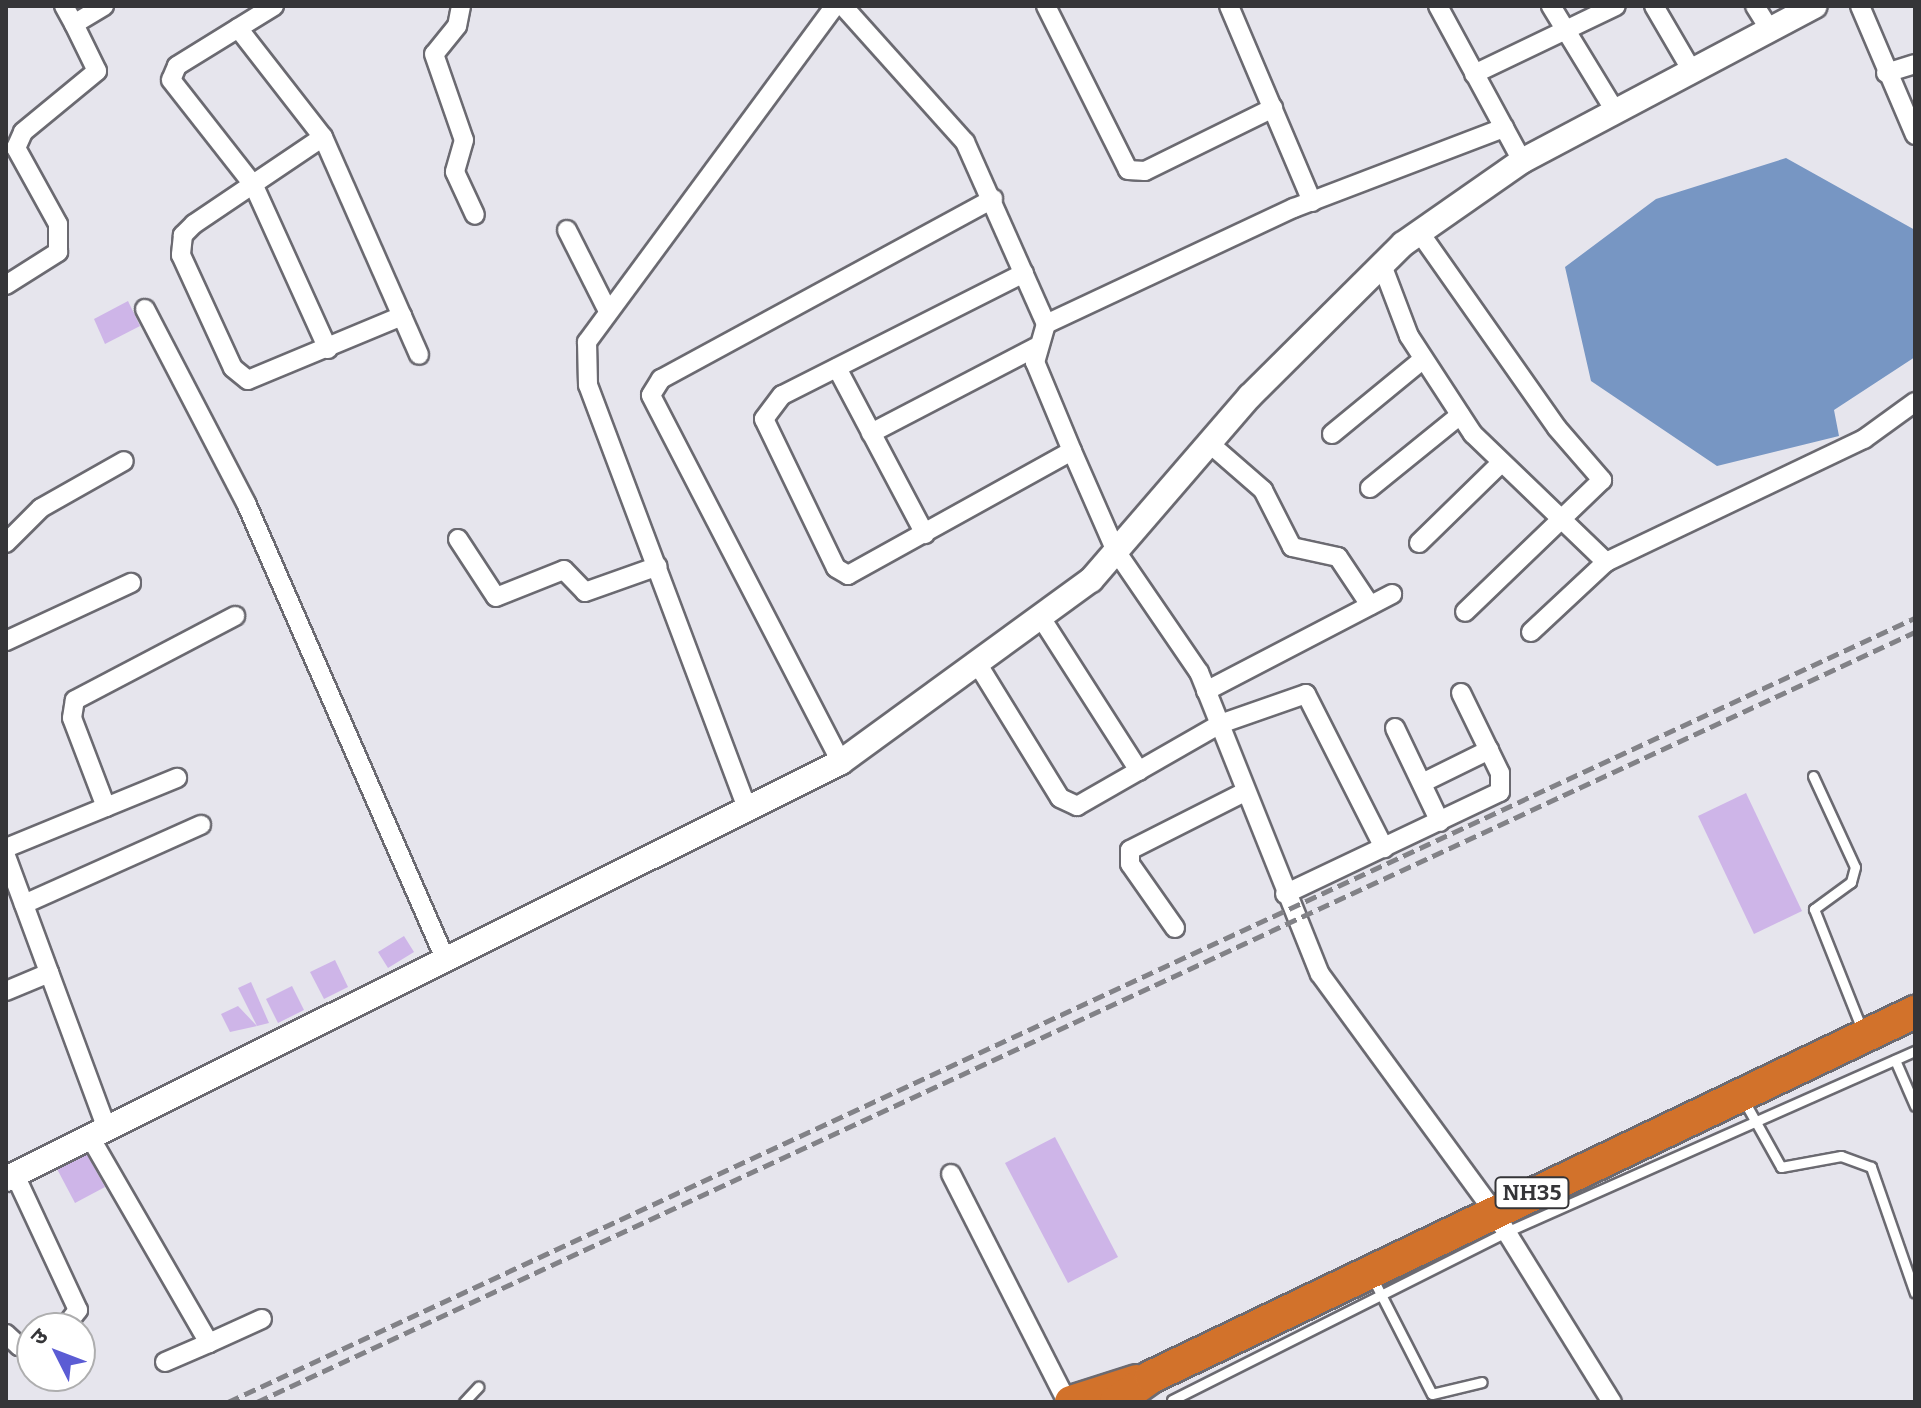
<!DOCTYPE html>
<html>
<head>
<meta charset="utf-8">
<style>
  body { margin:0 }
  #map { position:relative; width:1921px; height:1408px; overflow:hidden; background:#e6e5ed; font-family:Bitter,"Noto Sans Devanagari",serif }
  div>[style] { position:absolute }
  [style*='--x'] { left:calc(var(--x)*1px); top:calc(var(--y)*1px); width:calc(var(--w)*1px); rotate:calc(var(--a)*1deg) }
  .water>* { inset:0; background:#7796c3 }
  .building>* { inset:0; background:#ceb5e8 }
  .roads { filter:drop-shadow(2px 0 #6b6a71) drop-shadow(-2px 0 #6b6a71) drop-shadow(0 2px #6b6a71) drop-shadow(0 -2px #6b6a71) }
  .lane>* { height:9px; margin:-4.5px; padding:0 4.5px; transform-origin:4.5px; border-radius:4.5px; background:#fff }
  .street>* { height:18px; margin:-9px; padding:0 9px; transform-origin:9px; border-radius:9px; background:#fff }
  .secondary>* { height:24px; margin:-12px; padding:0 12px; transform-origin:12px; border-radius:12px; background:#fff }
  .highway>* { height:32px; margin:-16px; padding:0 16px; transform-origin:16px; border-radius:16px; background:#d2722b }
  .rail>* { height:5px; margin-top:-2.5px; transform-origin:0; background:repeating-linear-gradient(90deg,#828287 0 12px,transparent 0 18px) }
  span { translate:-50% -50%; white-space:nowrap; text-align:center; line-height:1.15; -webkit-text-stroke:6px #fff; paint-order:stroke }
  .shield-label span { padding:2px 6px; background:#fff; border:2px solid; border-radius:6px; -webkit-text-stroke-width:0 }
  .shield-label { font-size:22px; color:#353538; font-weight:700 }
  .frame { position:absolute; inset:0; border:8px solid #353538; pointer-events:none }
  .north { position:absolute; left:16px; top:1312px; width:80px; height:80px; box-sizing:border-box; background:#fff; border:2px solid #aeaeaf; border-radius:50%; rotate:312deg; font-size:22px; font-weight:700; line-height:32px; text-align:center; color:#353538 }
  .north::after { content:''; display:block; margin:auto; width:28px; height:36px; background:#5b5cd4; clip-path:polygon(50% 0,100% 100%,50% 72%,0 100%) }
</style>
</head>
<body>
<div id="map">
  <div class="water">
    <i style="clip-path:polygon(1786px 158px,1915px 230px,1915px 357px,1834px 410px,1839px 436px,1717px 466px,1591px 381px,1565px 267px,1656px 199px)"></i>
  </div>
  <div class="building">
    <i style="clip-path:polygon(128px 301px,140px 326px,105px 344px,94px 319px)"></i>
    <i style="clip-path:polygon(1746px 793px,1802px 911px,1754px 934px,1698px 816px)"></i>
    <i style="clip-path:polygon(404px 936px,414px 952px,388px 968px,378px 952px)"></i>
    <i style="clip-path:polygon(335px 960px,348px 987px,324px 999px,310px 972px)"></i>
    <i style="clip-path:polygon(251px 982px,269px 1023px,257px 1026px,238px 988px)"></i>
    <i style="clip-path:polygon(292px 986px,304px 1010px,278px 1023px,266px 999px)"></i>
    <i style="clip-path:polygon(238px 1006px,257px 1026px,230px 1032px,221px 1014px)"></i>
    <i style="clip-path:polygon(1055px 1137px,1118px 1257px,1068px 1283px,1005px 1163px)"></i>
    <i style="clip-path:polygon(85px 1151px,105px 1187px,75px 1203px,56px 1167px)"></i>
  </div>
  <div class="roads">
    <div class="lane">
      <i style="--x:1813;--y:776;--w:100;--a:65.2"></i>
      <i style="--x:1855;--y:867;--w:16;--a:105"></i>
      <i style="--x:1851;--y:882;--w:46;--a:143.9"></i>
      <i style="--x:1814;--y:909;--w:132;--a:68.3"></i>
      <i style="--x:1895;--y:1060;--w:50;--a:66.5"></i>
      <i style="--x:1743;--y:1099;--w:78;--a:60.8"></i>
      <i style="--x:1781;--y:1167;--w:61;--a:-10.4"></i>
      <i style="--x:1841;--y:1156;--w:32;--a:20"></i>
      <i style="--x:1871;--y:1167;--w:133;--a:70.8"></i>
      <i style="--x:1372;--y:1277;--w:131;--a:62.9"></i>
      <i style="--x:1432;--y:1394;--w:51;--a:-13.5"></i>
      <i style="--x:1172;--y:1400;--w:374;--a:-26.7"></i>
      <i style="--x:1506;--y:1232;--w:447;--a:-23.9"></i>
      <i style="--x:464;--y:1402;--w:21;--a:-47"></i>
    </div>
    <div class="street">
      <i style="--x:64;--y:6;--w:21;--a:61"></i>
      <i style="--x:74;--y:24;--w:35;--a:-31"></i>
      <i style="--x:274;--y:6;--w:114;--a:148.3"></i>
      <i style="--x:177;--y:66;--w:15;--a:113"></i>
      <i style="--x:171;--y:80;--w:135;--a:51.9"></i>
      <i style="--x:254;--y:186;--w:179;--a:65.6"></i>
      <i style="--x:461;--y:6;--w:20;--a:101"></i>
      <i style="--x:457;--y:26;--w:36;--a:129"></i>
      <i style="--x:434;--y:54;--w:91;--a:70.8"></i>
      <i style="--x:464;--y:140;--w:33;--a:106"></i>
      <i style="--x:455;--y:172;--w:47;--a:65.1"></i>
      <i style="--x:843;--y:6;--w:183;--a:48.1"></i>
      <i style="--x:965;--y:142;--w:199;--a:66"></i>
      <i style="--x:1046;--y:324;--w:274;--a:-25.1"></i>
      <i style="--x:1294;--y:208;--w:225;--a:-20.9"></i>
      <i style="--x:1046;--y:6;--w:183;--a:63.4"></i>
      <i style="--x:1128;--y:170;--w:17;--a:3"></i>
      <i style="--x:1145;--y:171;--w:143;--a:-26.2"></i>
      <i style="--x:1229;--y:6;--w:213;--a:67"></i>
      <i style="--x:1438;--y:6;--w:176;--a:61.5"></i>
      <i style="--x:1551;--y:6;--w:123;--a:58.6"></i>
      <i style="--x:1654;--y:6;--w:75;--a:59.7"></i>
      <i style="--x:1755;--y:6;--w:28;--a:58"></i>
      <i style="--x:1860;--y:6;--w:140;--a:66.9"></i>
      <i style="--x:238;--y:28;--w:138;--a:52.1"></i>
      <i style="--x:323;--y:137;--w:238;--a:66.2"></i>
      <i style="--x:1886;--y:73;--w:30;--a:-17"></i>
      <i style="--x:1474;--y:74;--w:157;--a:-25.6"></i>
      <i style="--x:323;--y:137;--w:156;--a:146"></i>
      <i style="--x:194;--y:224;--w:16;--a:135"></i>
      <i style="--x:183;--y:235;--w:20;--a:96"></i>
      <i style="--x:181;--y:255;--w:124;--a:65.3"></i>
      <i style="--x:233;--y:368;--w:19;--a:39"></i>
      <i style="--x:248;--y:380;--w:167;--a:-22.6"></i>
      <i style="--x:567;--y:230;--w:91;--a:63.2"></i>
      <i style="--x:1420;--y:233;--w:238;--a:54.9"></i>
      <i style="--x:1557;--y:428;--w:69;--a:49.1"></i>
      <i style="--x:1602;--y:480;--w:190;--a:136.1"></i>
      <i style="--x:1382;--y:265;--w:76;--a:69.2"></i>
      <i style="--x:1409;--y:336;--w:117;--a:56.9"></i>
      <i style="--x:1473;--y:434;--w:185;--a:43.9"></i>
      <i style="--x:1024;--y:273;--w:271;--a:153.2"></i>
      <i style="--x:782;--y:395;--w:30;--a:127"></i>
      <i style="--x:764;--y:419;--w:165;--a:64.2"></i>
      <i style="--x:836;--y:568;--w:14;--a:30"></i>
      <i style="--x:848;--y:575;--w:256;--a:-29"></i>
      <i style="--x:6;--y:285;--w:62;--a:-32.4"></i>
      <i style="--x:58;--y:252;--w:28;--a:-90"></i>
      <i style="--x:58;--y:224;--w:87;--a:-118.9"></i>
      <i style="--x:16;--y:148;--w:17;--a:-66"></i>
      <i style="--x:23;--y:132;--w:96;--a:-39.5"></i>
      <i style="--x:97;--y:71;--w:52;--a:-116.1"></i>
      <i style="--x:145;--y:309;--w:219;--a:62.5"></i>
      <i style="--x:246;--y:503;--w:499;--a:66.4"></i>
      <i style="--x:1046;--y:324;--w:40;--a:106"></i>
      <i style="--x:1035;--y:362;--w:96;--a:67.4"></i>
      <i style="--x:1072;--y:451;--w:109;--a:66.3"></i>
      <i style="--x:1116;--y:551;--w:147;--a:55.6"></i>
      <i style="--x:1199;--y:672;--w:325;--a:68.2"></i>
      <i style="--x:1320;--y:974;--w:295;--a:53.8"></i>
      <i style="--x:1494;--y:1212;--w:224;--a:58.2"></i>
      <i style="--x:837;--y:368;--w:188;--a:62.1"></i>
      <i style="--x:871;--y:433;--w:186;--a:-27.5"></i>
      <i style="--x:1332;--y:434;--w:117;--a:-39.4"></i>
      <i style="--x:1209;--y:443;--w:72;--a:41"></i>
      <i style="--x:1263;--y:490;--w:64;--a:63"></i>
      <i style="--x:1292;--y:547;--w:47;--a:12.3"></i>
      <i style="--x:1338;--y:557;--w:58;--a:56.3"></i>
      <i style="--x:1370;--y:488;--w:116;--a:-39"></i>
      <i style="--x:458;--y:539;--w:69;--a:56.8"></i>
      <i style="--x:496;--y:597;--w:73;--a:-21.7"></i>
      <i style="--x:564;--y:570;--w:30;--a:46"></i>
      <i style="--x:585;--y:592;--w:77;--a:-19.6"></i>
      <i style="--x:6;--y:543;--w:49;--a:-45"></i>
      <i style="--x:41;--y:508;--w:95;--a:-29.5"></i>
      <i style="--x:1419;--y:543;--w:112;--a:-44.3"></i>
      <i style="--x:1040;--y:616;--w:184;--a:57.4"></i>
      <i style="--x:1531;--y:632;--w:103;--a:-43"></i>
      <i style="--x:1606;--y:562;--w:286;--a:-25.5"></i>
      <i style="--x:1864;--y:439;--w:63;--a:-36"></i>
      <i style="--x:6;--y:641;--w:138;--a:-24.9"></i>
      <i style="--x:977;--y:663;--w:158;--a:58.4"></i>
      <i style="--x:1060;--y:798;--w:19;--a:25"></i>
      <i style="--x:1077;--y:806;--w:165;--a:-29.8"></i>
      <i style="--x:1220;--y:724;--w:91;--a:-19.2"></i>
      <i style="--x:1306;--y:694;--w:173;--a:63.1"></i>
      <i style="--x:1206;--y:691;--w:210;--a:-27.5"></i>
      <i style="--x:1395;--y:728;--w:104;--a:64.4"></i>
      <i style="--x:841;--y:762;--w:413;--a:-117.4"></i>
      <i style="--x:651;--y:395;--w:19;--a:-58"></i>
      <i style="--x:661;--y:379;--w:378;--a:-28.5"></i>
      <i style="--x:1422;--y:783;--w:75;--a:-26.2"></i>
      <i style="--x:106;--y:807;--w:95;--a:-110.9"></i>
      <i style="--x:72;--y:718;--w:18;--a:-81"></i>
      <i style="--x:75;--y:700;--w:181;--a:-27.7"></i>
      <i style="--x:747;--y:808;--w:452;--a:-110.6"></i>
      <i style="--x:588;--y:385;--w:43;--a:-91.3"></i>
      <i style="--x:587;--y:342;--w:418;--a:-53.6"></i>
      <i style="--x:6;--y:848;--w:185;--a:-22.3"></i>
      <i style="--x:6;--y:856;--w:291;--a:69.7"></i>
      <i style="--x:1285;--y:894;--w:238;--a:-25.4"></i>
      <i style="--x:1500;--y:792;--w:19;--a:-90"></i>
      <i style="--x:1500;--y:773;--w:89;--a:-116"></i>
      <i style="--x:24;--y:904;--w:194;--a:-24.1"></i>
      <i style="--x:1175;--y:928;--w:78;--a:-125.1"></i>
      <i style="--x:1130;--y:864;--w:14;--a:-90"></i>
      <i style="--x:1130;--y:850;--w:129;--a:-26.8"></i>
      <i style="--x:6;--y:991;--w:47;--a:-22.7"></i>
      <i style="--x:90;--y:1137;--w:238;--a:60"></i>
      <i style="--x:209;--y:1343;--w:58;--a:-24.4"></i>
      <i style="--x:951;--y:1174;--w:256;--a:63"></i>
      <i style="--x:15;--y:1175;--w:149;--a:65"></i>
      <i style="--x:78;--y:1310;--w:23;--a:128"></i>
      <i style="--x:6;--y:1334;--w:18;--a:43"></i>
      <i style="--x:19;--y:1346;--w:13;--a:-13"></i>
      <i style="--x:165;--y:1362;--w:48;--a:-23.4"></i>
    </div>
    <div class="secondary">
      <i style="--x:6;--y:1179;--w:933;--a:-26.54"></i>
      <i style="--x:841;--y:762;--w:309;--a:-36.1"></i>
      <i style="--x:1091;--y:580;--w:243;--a:-49.2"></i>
      <i style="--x:1250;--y:396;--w:216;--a:-44.8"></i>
      <i style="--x:1403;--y:244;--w:145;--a:-34.9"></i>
      <i style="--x:1522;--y:161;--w:331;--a:-27.9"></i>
    </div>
    <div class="highway">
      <i style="--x:1071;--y:1402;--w:69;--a:-17.7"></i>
      <i style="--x:1116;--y:1402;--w:43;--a:-35.5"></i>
      <i style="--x:1151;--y:1377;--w:847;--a:-25.54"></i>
    </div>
  </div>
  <div class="rail">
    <i style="--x:228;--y:1402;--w:1860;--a:-24.93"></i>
    <i style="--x:257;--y:1402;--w:1828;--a:-24.91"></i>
  </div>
  <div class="shield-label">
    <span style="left:1532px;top:1193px">NH35</span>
  </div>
  <div class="frame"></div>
  <div class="north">उ</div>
</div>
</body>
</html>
